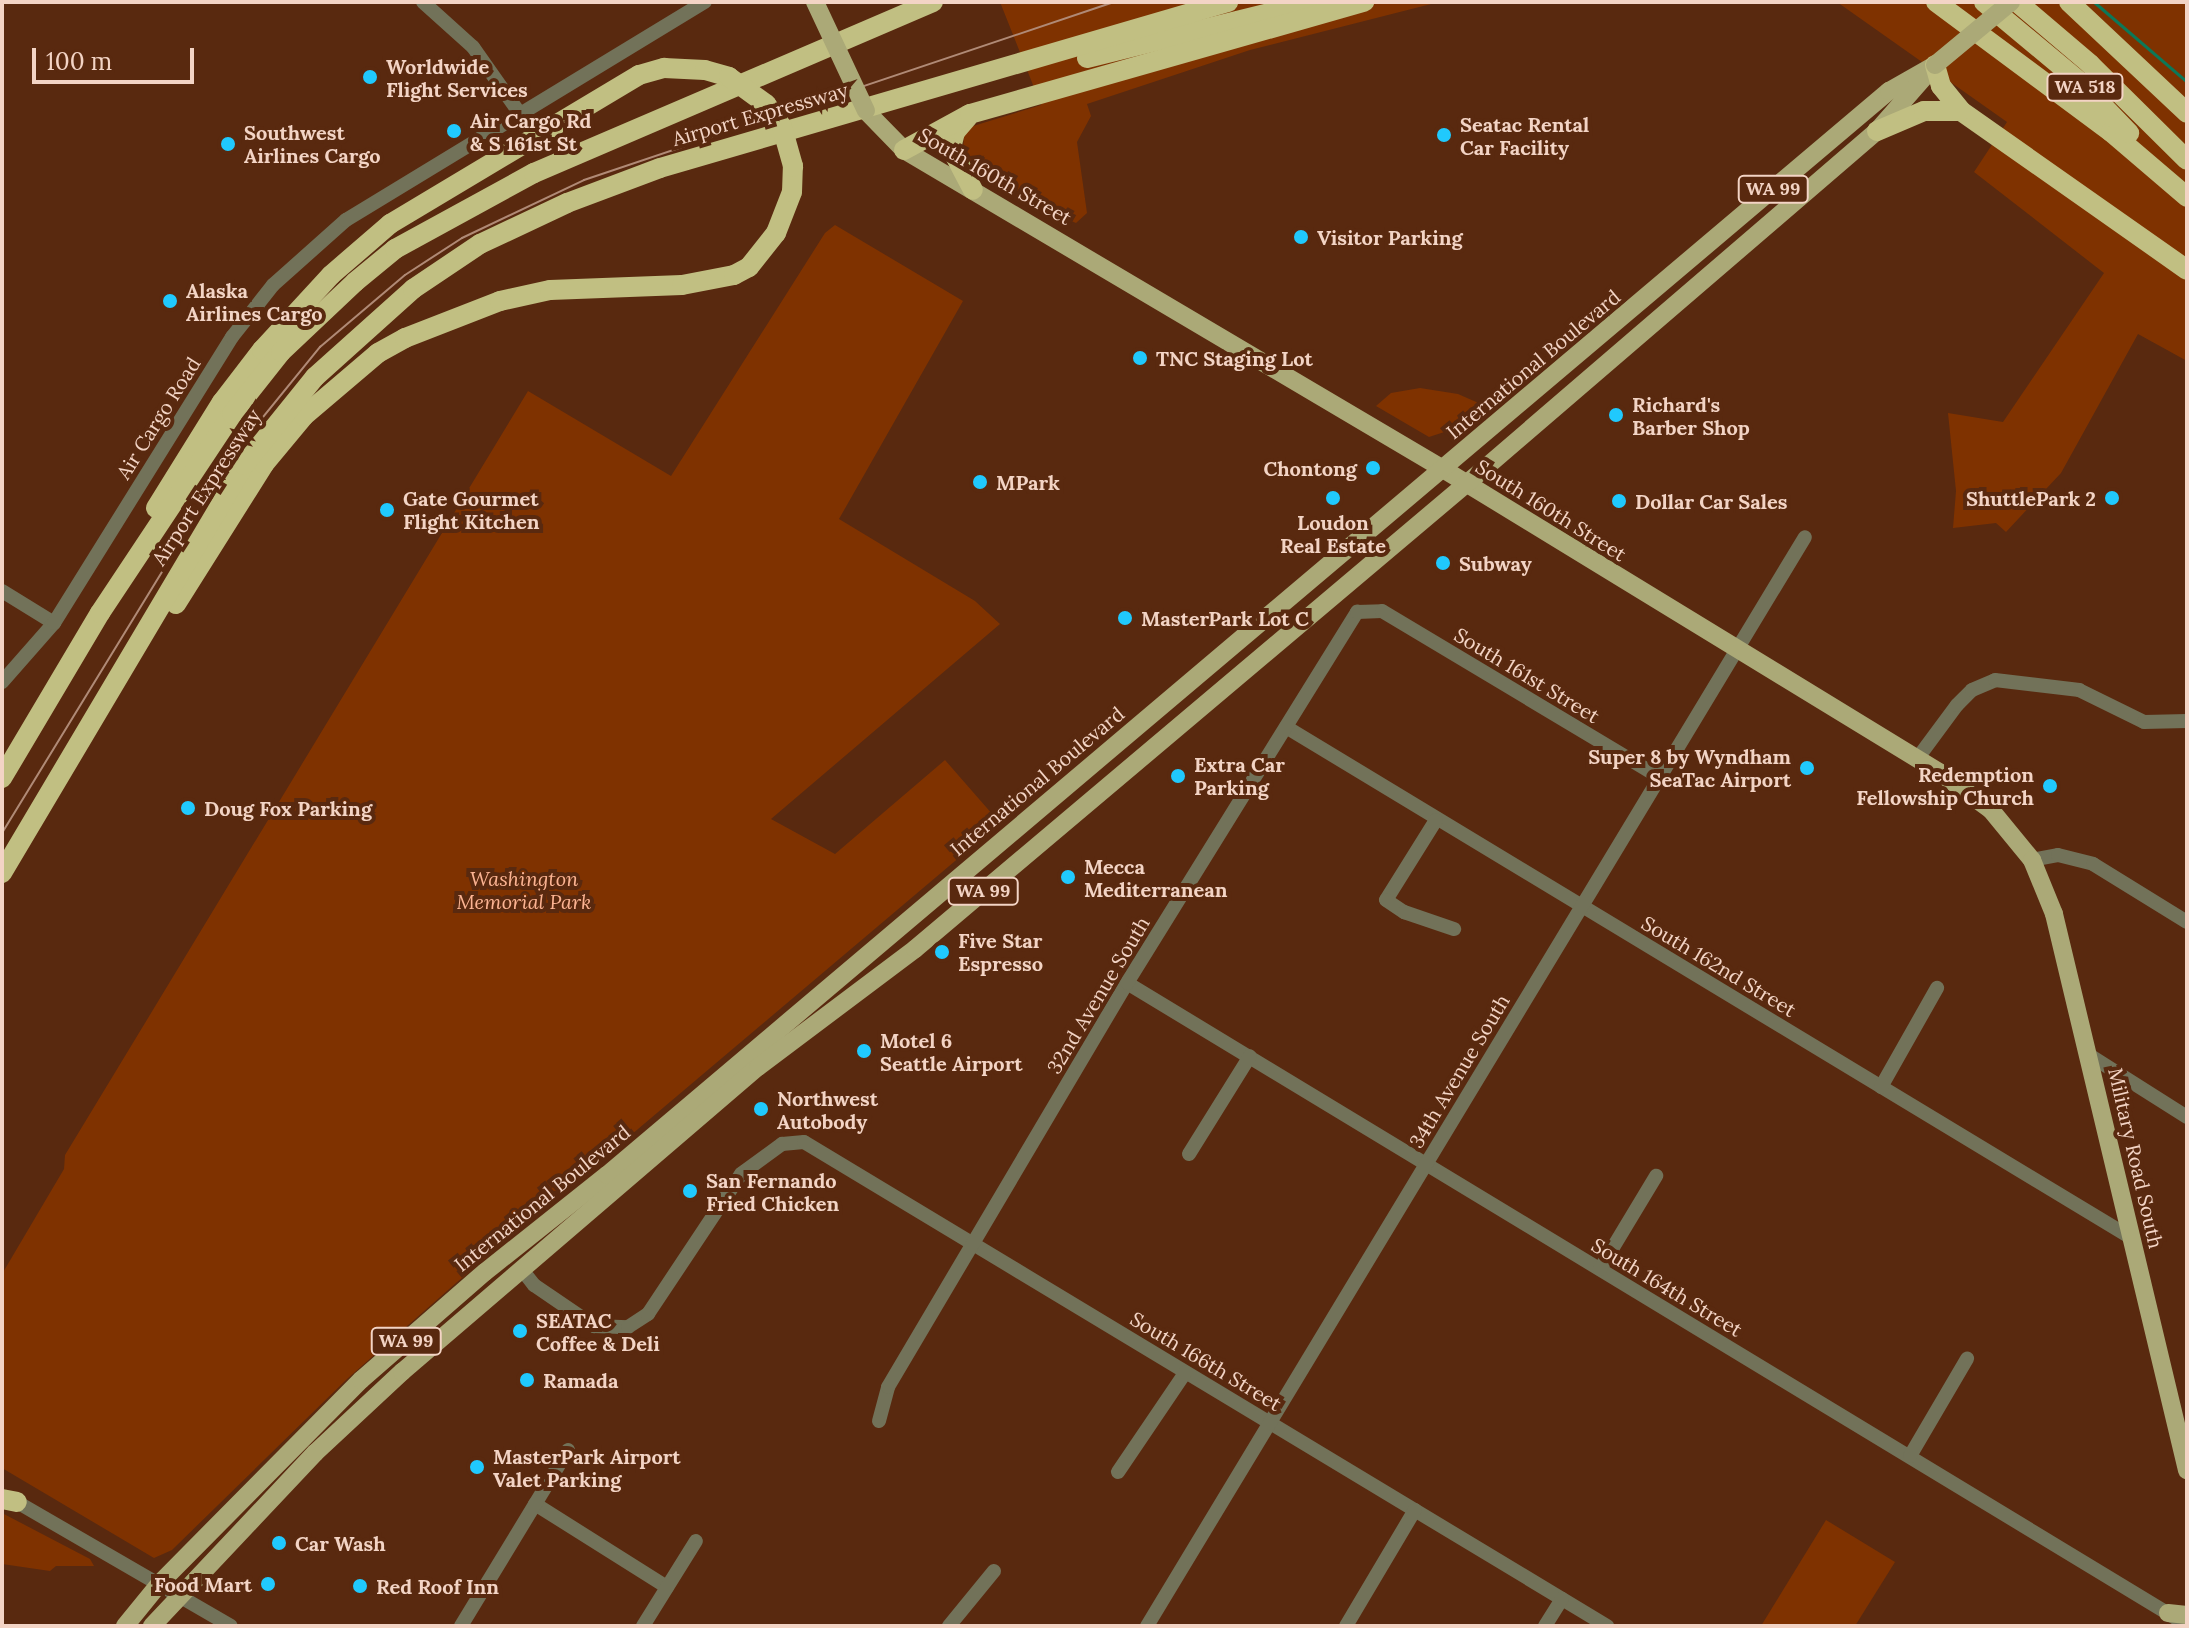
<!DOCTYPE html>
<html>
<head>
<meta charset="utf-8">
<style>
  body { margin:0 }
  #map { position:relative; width:2189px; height:1628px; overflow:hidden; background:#59290f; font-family:Lora,serif }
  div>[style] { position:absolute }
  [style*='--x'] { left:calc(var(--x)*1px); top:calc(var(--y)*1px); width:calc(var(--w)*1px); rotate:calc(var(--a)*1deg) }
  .green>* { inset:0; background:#7f3200 }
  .stream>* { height:3px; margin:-1.5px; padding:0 1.5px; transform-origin:1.5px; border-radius:1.5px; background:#0c7858 }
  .minor>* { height:14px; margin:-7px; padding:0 7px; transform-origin:7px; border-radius:7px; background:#727259 }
  .major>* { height:18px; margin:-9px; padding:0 9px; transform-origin:9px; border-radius:9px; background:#aba977 }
  .highway>* { height:20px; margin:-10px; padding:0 10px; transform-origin:10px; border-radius:10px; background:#c1bf82 }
  .tram>* { height:2px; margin:-1px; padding:0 1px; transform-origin:1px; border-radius:1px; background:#b08a76 }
  .major-bridge>* { height:18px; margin:-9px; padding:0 9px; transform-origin:9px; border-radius:9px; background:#aba977 }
  .highway-bridge>* { height:20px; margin:-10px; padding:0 10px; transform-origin:10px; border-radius:10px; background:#c1bf82 }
  .dots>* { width:22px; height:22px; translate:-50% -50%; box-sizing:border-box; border:4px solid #59290f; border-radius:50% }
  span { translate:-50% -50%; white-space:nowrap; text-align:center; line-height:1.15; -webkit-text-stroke:8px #59290f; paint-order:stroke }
  .shield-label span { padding:2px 6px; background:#59290f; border:2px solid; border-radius:6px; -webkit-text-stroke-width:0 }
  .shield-label { font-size:18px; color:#f3d4c5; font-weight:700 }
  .poi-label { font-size:20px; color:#f3d4c5; font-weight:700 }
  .left { translate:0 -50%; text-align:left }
  .right { translate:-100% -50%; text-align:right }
  .street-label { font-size:20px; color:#f3d4c5 }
  .park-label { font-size:20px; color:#fcb493; font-style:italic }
  .frame { position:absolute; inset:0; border:4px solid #f3d4c5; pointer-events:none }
  .scale { position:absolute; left:32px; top:48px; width:162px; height:36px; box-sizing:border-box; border:4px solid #f3d4c5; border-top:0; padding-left:10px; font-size:24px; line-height:28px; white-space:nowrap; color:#f3d4c5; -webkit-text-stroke:6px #59290f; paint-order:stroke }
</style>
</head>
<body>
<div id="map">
  <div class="green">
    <i style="clip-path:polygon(1000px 2px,1439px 2px,1250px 50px,1087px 104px,1091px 116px,1077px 142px,1087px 213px,1076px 223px,1050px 212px,963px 156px,964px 132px,970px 127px,1041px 105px)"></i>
    <i style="clip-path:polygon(1837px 2px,2187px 2px,2187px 361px,2138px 334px,2061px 473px,2006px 532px,1996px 523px,1953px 528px,1956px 491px,1948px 413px,2003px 422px,2104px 273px,1974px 172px,2007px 122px)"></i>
    <i style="clip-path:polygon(835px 225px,963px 301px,839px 519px,975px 601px,1000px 624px,771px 819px,835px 854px,945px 760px,1000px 823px,456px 1283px,347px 1379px,172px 1550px,154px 1558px,2px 1468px,2px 1274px,64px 1169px,65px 1155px,528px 391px,671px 476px,825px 233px)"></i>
    <i style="clip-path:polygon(1420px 388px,1458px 394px,1490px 408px,1466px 425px,1429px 437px,1376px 406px,1391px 393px)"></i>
    <i style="clip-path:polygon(2px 1513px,90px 1559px,94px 1566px,56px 1566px,50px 1571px,2px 1564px)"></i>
    <i style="clip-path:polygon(1826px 1520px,1895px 1562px,1855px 1626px,1761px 1626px)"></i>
  </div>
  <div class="stream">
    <i style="--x:2094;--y:2;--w:123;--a:40.7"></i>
  </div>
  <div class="minor">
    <i style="--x:423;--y:2;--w:67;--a:42"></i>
    <i style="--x:473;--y:47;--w:78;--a:54.9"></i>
    <i style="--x:2;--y:591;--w:61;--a:31.6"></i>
    <i style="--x:2;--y:682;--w:79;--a:-48.6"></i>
    <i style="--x:54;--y:623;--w:337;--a:-58.1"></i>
    <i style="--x:232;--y:337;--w:66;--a:-51.7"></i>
    <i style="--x:273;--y:285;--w:98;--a:-41.7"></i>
    <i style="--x:346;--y:220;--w:420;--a:-31.3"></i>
    <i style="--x:1286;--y:727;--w:990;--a:31.15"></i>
    <i style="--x:1917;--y:759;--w:67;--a:-53.5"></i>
    <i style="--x:1957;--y:705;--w:21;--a:-45"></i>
    <i style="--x:1972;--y:690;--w:25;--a:-23"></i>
    <i style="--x:1995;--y:680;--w:85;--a:6.8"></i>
    <i style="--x:2079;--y:690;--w:72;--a:26.2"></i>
    <i style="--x:2144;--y:722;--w:43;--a:-1.3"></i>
    <i style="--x:1436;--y:820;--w:94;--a:122"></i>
    <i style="--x:1386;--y:900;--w:22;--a:34"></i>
    <i style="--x:1404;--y:912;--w:53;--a:18.8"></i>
    <i style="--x:2032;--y:860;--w:26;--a:-11"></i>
    <i style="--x:2058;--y:855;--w:36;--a:14"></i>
    <i style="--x:2093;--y:864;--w:110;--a:31.7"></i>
    <i style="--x:1127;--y:983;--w:1239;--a:31.2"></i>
    <i style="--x:2089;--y:1055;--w:116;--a:32.3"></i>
    <i style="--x:1881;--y:1087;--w:114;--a:-60.5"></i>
    <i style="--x:1189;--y:1154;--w:115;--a:-58.1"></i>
    <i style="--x:1600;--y:1269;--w:109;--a:-58.9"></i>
    <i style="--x:523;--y:1271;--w:18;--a:52"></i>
    <i style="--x:534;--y:1285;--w:73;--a:34.3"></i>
    <i style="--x:594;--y:1326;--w:34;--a:2"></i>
    <i style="--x:628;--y:1327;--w:24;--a:-33"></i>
    <i style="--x:648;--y:1314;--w:168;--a:-56.4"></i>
    <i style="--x:741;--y:1174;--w:51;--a:-36.2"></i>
    <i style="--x:782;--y:1144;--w:22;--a:-5"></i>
    <i style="--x:804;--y:1142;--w:938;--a:31.08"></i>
    <i style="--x:879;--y:1421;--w:35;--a:-75"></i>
    <i style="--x:888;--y:1387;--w:469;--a:-59.4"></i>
    <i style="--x:1127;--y:983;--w:437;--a:-58.2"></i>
    <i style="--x:1357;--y:612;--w:25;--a:-2"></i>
    <i style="--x:1382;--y:611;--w:323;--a:30.9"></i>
    <i style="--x:1910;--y:1456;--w:113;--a:-59.6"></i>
    <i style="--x:1118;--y:1472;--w:120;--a:-55.9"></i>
    <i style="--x:10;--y:1498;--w:255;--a:30.1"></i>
    <i style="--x:535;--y:1504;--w:156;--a:32.2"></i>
    <i style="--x:461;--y:1626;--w:206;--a:-58.7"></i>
    <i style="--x:643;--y:1626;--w:100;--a:-58.1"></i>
    <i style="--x:949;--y:1626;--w:71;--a:-50.7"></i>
    <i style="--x:1147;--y:1626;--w:1272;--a:-58.86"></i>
    <i style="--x:1346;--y:1626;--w:135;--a:-59.3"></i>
    <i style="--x:1545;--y:1626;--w:32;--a:-58"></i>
  </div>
  <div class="major">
    <i style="--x:866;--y:111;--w:54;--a:45.7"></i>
    <i style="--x:904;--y:150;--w:626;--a:30.62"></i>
    <i style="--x:1443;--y:469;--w:581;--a:31.42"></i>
    <i style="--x:1939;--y:772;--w:64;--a:36.2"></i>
    <i style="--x:1991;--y:810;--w:65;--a:50.6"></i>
    <i style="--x:2032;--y:860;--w:58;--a:67.8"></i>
    <i style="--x:2054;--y:914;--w:572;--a:76.55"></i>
    <i style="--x:2168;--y:1613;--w:19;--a:6"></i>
    <i style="--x:125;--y:1626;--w:55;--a:-50.9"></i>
    <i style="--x:160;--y:1583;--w:286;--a:-45.3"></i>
    <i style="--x:361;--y:1380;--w:164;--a:-41.1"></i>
    <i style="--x:485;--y:1272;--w:156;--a:-38.5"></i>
    <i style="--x:607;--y:1175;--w:1679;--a:-40.22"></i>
    <i style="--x:1889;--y:91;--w:53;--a:-29.5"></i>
    <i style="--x:152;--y:1626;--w:238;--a:-46.7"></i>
    <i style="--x:315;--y:1453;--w:119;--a:-43"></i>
    <i style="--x:402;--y:1372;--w:469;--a:-40.6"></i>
    <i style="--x:758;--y:1067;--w:196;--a:-36.9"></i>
    <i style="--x:915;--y:949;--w:746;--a:-40.16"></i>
    <i style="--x:1485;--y:468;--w:517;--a:-40.69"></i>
    <i style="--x:1877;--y:131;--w:77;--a:-48.7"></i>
  </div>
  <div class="highway">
    <i style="--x:1936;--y:2;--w:218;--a:36.6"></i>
    <i style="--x:2111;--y:132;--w:100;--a:40.5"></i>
    <i style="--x:1984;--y:2;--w:125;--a:39.8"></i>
    <i style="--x:2080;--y:82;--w:71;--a:46.1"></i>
    <i style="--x:2017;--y:2;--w:96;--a:40.3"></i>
    <i style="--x:2090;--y:64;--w:136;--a:44.7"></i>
    <i style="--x:2069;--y:2;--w:162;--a:43.2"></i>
    <i style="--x:1087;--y:58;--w:234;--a:-13.9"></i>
    <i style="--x:1935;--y:65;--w:22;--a:74"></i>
    <i style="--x:1941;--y:86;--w:32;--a:51"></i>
    <i style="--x:1961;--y:111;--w:276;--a:35.1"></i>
    <i style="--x:968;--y:117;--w:20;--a:131"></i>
    <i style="--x:955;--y:132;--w:16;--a:104"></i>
    <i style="--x:951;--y:148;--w:47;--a:62.4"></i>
    <i style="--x:1877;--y:131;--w:51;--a:-23.1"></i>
    <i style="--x:1924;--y:111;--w:37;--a:0"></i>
    <i style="--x:904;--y:150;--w:75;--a:-28.6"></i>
    <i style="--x:970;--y:114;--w:410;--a:-15.9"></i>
    <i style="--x:156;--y:508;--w:125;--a:-58.1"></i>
    <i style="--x:222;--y:402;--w:66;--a:-52.4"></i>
    <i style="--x:262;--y:350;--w:102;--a:-47.4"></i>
    <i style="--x:331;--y:275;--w:78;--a:-40.8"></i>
    <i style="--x:390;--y:224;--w:290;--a:-30.9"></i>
    <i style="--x:639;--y:75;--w:26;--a:-16"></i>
    <i style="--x:664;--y:68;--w:41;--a:2.8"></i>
    <i style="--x:176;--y:604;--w:165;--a:-57.8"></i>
    <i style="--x:264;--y:464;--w:62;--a:-50.2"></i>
    <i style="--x:304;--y:416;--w:97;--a:-40.4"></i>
    <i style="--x:378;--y:353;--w:31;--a:-29"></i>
    <i style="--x:405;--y:338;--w:102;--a:-21.3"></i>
    <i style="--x:500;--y:301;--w:51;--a:-12.4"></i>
    <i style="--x:550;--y:290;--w:132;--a:-2.2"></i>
    <i style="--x:682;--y:285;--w:53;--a:-10.9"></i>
    <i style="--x:734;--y:275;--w:17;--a:-28"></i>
    <i style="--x:749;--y:267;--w:43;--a:-51.5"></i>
    <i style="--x:776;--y:233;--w:44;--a:-68.7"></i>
    <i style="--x:792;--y:192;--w:26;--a:-88"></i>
    <i style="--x:2;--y:778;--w:192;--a:-59.3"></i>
    <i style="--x:100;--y:613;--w:239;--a:-56.4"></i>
    <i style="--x:232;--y:414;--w:79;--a:-51.7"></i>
    <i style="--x:281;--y:352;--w:102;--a:-43.4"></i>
    <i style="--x:355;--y:282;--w:52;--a:-39.5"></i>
    <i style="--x:395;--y:249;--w:158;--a:-28.7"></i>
    <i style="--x:534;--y:173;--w:434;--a:-23.2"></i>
    <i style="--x:2;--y:873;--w:474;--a:-59.3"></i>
    <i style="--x:244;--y:465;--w:113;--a:-51.1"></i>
    <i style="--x:315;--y:377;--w:132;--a:-41.9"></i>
    <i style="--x:413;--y:289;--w:81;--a:-33.9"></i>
    <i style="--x:480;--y:244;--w:96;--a:-25.2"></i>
    <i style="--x:567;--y:203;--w:99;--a:-20.6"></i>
    <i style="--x:660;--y:168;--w:592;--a:-16.29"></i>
    <i style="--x:2;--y:1499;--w:15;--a:11"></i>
  </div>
  <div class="tram">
    <i style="--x:2;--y:833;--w:450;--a:-58.5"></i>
    <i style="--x:237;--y:449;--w:132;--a:-50.9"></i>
    <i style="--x:320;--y:347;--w:111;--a:-40.3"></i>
    <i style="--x:405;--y:275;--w:68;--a:-33"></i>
    <i style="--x:462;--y:238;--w:135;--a:-25.4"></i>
    <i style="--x:584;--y:180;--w:559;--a:-18.56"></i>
  </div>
  <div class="major-bridge">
    <i style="--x:815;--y:2;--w:120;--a:64.9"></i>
    <i style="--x:1935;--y:65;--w:99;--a:-39.7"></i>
  </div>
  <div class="highway-bridge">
    <i style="--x:705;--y:70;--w:25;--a:16"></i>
    <i style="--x:729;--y:77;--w:46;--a:36.1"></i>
    <i style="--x:766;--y:104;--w:28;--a:55"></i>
    <i style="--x:782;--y:127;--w:41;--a:74.2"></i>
  </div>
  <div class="dots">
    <i style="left:370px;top:77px;background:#20c9fd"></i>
    <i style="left:454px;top:131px;background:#20c9fd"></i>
    <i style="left:1444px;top:135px;background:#20c9fd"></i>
    <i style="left:228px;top:144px;background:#20c9fd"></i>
    <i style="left:1301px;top:237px;background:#20c9fd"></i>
    <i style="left:170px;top:301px;background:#20c9fd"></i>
    <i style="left:1140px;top:358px;background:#20c9fd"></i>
    <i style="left:1616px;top:415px;background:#20c9fd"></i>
    <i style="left:1373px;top:468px;background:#20c9fd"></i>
    <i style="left:980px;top:482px;background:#20c9fd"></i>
    <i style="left:1333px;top:498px;background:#20c9fd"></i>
    <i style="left:2112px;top:498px;background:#20c9fd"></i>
    <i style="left:1619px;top:501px;background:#20c9fd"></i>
    <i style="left:387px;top:510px;background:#20c9fd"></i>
    <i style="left:1443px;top:563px;background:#20c9fd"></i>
    <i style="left:1125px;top:618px;background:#20c9fd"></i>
    <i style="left:1807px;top:768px;background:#20c9fd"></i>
    <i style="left:1178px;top:776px;background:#20c9fd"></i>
    <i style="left:2050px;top:786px;background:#20c9fd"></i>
    <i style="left:188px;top:808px;background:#20c9fd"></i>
    <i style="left:1068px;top:877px;background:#20c9fd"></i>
    <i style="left:942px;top:952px;background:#20c9fd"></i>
    <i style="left:864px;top:1051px;background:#20c9fd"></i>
    <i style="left:761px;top:1109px;background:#20c9fd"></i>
    <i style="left:690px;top:1191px;background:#20c9fd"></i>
    <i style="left:520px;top:1331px;background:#20c9fd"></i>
    <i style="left:527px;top:1380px;background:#20c9fd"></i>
    <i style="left:477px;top:1467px;background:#20c9fd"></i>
    <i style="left:279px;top:1543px;background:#20c9fd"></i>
    <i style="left:268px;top:1584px;background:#20c9fd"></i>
    <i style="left:360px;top:1586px;background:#20c9fd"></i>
  </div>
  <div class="shield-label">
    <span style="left:2085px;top:87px">WA 518</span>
    <span style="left:1773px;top:189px">WA 99</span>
    <span style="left:983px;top:891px">WA 99</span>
    <span style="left:406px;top:1341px">WA 99</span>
  </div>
  <div class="poi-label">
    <span class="left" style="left:386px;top:78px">Worldwide<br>Flight Services</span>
    <span class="left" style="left:470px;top:132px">Air Cargo Rd<br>&amp; S 161st St</span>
    <span class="left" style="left:1460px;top:136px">Seatac Rental<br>Car Facility</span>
    <span class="left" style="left:244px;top:144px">Southwest<br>Airlines Cargo</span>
    <span class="left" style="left:1317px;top:237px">Visitor Parking</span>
    <span class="left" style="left:186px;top:302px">Alaska<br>Airlines Cargo</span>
    <span class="left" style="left:1156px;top:358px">TNC Staging Lot</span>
    <span class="left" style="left:1632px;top:416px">Richard's<br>Barber Shop</span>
    <span class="right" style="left:1357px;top:468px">Chontong</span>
    <span class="left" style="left:996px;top:482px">MPark</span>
    <span class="left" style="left:403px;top:510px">Gate Gourmet<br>Flight Kitchen</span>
    <span class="right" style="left:2096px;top:498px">ShuttlePark 2</span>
    <span class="left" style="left:1635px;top:501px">Dollar Car Sales</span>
    <span style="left:1333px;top:534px">Loudon<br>Real Estate</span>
    <span class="left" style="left:1459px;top:563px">Subway</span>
    <span class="left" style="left:1141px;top:618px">MasterPark Lot C</span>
    <span class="right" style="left:1791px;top:768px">Super 8 by Wyndham<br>SeaTac Airport</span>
    <span class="left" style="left:1194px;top:776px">Extra Car<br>Parking</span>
    <span class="right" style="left:2034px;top:786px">Redemption<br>Fellowship Church</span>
    <span class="left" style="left:204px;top:808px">Doug Fox Parking</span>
    <span class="left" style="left:1084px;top:878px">Mecca<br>Mediterranean</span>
    <span class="left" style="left:958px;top:952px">Five Star<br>Espresso</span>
    <span class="left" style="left:880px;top:1052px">Motel 6<br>Seattle Airport</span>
    <span class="left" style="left:777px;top:1110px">Northwest<br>Autobody</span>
    <span class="left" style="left:706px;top:1192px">San Fernando<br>Fried Chicken</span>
    <span class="left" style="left:536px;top:1332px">SEATAC<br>Coffee &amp; Deli</span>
    <span class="left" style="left:543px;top:1380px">Ramada</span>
    <span class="left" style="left:493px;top:1468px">MasterPark Airport<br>Valet Parking</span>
    <span class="left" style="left:295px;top:1543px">Car Wash</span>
    <span class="right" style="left:252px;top:1584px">Food Mart</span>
    <span class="left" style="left:376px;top:1586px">Red Roof Inn</span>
  </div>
  <div class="street-label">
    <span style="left:760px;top:114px;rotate:-16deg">Airport Expressway</span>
    <span style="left:995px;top:176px;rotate:30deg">South 160th Street</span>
    <span style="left:1533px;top:364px;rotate:-40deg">International Boulevard</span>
    <span style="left:158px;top:418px;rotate:-58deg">Air Cargo Road</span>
    <span style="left:206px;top:487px;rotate:-57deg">Airport Expressway</span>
    <span style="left:1551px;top:510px;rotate:32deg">South 160th Street</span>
    <span style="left:1527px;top:675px;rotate:31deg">South 161st Street</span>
    <span style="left:1037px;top:781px;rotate:-40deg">International Boulevard</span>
    <span style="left:1719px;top:966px;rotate:31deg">South 162nd Street</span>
    <span style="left:1098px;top:995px;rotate:-59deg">32nd Avenue South</span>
    <span style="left:1459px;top:1071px;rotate:-59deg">34th Avenue South</span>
    <span style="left:2136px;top:1158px;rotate:77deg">Military Road South</span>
    <span style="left:542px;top:1198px;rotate:-39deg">International Boulevard</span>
    <span style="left:1667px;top:1287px;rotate:31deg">South 164th Street</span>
    <span style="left:1206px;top:1361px;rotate:31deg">South 166th Street</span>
  </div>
  <div class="park-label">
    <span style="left:524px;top:890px">Washington<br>Memorial Park</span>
  </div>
  <div class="frame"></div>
  <div class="scale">100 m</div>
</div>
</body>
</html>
